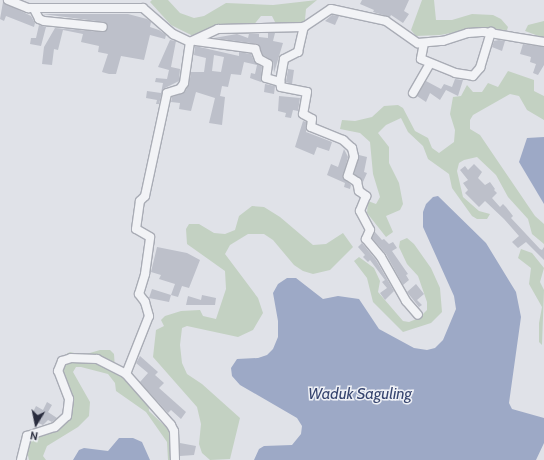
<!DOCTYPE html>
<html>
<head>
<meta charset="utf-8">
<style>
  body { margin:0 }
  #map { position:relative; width:544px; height:460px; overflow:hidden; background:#e0e2e8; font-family:Cabin,sans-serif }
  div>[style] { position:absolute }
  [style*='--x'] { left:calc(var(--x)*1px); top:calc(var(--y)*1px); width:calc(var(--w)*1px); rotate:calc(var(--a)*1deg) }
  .green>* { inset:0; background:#c3d1c2 }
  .water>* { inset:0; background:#9da9c6 }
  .building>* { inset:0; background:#bdc0ca }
  .roads { filter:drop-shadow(1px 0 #a9acb5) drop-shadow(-1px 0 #a9acb5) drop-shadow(0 1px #a9acb5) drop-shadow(0 -1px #a9acb5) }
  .minor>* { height:8px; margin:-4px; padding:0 4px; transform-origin:4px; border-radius:4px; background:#f2f3f6 }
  span { translate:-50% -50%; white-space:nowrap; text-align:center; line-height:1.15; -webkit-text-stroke:3px #eff1f6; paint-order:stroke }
  .water-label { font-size:16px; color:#37456f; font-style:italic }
  .north { position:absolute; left:16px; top:404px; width:40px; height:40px; -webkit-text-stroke:3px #eff1f6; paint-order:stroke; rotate:190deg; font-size:11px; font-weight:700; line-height:16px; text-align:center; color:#2a2d3e }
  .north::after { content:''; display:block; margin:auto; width:14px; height:18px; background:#2a2d3e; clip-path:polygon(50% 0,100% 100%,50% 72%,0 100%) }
</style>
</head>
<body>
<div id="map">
  <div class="green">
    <i style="clip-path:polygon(152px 0,168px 0,180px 13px,194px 18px,204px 16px,226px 3px,273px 5px,317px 0,306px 9px,305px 20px,301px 24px,277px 26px,272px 16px,261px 16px,252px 27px,195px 37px,171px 25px,150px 2px)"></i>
    <i style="clip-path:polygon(422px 0,434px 0,436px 20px,452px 20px,472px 14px,493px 15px,501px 19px,508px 27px,507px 30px,473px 29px,440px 35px,416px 36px,411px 30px)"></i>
    <i style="clip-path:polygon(544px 21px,544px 38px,525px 31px,528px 25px)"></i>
    <i style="clip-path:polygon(508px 71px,534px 80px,534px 91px,544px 96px,544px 120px,527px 110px,519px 96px,510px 94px,473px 115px,470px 120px,470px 129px,480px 135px,535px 216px,544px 224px,544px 244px,532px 234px,528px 219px,508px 197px,496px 175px,477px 157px,464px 160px,459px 163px,457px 171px,463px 197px,479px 211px,490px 214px,487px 219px,477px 219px,472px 216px,452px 188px,449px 174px,428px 159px,423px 146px,408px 132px,401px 118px,386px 125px,378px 133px,389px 147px,389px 163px,399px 183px,403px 204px,400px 210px,386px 216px,393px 232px,386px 237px,367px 213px,368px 201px,376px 204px,380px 197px,373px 174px,370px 142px,360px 133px,340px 129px,342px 120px,355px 121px,372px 117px,384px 106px,398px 105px,403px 108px,415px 131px,428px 138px,432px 148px,439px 153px,454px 142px,455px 130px,450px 114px,453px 97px,461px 96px,467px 85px,473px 92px,482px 92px,488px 83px,498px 87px)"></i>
    <i style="clip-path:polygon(252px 206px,264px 207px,280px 217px,313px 245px,326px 244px,343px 233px,353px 247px,330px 270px,313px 274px,303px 271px,294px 265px,273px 240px,264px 234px,248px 234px,230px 245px,225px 254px,258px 298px,263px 313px,253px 330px,238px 337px,187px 326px,182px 328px,180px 345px,182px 363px,187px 374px,202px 384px,240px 418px,230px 459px,210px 460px,202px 453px,199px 444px,201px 424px,197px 407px,153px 357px,156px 330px,164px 326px,161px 320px,165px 316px,181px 311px,200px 310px,203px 316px,216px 319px,226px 289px,225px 271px,187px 244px,186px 229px,189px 224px,199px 224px,214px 233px,225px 234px,235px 230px,239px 216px)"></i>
    <i style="clip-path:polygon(407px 238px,414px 244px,431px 268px,440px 288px,442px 312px,431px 323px,403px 332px,373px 302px,367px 278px,354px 261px,359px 257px,374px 268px,380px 281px,378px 292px,403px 321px,409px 322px,419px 318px,427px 310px,427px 302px,418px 276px,407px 264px,399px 247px,400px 241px)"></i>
    <i style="clip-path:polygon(521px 249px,532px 253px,544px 268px,540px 282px,544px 290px,542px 345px,539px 342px,539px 323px,542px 307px,529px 284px,531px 268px,518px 258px)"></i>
    <i style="clip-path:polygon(100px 350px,110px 350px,114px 354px,115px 369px,148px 396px,149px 411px,169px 430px,174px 460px,168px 460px,167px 442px,146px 412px,116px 391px,115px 383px,108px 374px,81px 367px,76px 367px,73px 372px,90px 402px,89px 416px,78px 427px,47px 446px,43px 456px,46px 460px,29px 460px,27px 451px,31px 437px,66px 420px,73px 410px,61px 368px,63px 356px,70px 352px,83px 355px)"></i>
  </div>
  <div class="water">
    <i style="clip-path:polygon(544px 137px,544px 204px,519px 162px,527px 138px)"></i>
    <i style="clip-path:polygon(438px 196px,486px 243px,516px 292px,521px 317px,509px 403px,512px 409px,544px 418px,544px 443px,536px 460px,254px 460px,259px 449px,264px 446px,292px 445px,301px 434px,302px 426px,297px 418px,240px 385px,232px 376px,231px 368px,237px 359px,258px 358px,267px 355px,273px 349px,278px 337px,278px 321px,273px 293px,278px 284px,287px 278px,296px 278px,323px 299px,338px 296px,359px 299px,379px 329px,414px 348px,427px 350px,435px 348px,443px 340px,456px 309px,454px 296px,423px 227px,423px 212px,426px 204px,433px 197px)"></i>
    <i style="clip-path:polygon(119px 438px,133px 438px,142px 442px,150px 460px,73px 460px,79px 450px,84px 448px,108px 451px)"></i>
  </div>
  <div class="building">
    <i style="clip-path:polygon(362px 0,409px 0,404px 11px,409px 14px,403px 23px,391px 15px,390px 17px,373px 12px,374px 10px,360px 4px)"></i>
    <i style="clip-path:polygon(3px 2px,31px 16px,35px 23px,34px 27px,6px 16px,4px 21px,0 19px)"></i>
    <i style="clip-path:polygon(42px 14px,128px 14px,147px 19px,151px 22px,150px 27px,159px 30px,166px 35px,165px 39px,150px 35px,144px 60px,121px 56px,116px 74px,109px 74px,102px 72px,108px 54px,98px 52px,99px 46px,81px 42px,83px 34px,63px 30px,58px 50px,54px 49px,52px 65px,42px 64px,44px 47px,55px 28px,102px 32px,108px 27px,104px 22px)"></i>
    <i style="clip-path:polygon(332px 15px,339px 16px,335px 25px,325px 21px)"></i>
    <i style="clip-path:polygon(39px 25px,46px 27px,41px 46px,30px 44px,31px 38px,36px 38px)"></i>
    <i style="clip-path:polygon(268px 33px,275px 33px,273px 41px,283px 43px,274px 73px,273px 61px,263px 55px,258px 44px,214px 38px,237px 34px,248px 38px,249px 34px,259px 34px,259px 37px,268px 38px)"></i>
    <i style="clip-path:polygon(170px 40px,176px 41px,171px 67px,180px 69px,179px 81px,163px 89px,159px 104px,156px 104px,157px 100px,146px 98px,147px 91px,161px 93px,163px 83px,155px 82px,156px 78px,167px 79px,169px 70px,158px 67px)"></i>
    <i style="clip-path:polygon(499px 40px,505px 41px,502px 51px,492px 47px,494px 41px)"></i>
    <i style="clip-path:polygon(523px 44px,544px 47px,544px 65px,538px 75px,533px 73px,536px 64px,530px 62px,531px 57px,520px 54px)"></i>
    <i style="clip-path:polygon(evenodd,195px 46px,239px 56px,239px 52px,251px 54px,254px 61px,262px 67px,261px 82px,250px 78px,251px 73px,255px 74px,257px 65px,244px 62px,241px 75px,231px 74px,228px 87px,222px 86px,220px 96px,225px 97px,222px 125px,209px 123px,215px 98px,196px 92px,191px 111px,179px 109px,180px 103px,171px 102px,172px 97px,185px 92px,189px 84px,191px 72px,204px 72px,206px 58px,194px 55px,195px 46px,214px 55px,224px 57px,221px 72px,212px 71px,214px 55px)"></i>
    <i style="clip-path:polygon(288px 69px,294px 70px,292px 84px,286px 82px)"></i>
    <i style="clip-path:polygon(455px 79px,463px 80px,458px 96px,446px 90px,440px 100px,430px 93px,426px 102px,417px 96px,426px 81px,441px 89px,444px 84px,452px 87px)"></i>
    <i style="clip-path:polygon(265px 84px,275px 86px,274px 94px,264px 92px)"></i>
    <i style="clip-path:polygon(279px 96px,300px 98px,298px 111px,293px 110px,291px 118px,285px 117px,286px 113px,278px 111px)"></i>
    <i style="clip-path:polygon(303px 121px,306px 122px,306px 132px,332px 142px,329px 151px,317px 147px,314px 155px,295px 147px)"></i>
    <i style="clip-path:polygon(344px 149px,348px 157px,343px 177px,351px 185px,350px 189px,344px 187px,345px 183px,327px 175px,331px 164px,338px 167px)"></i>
    <i style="clip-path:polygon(359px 155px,367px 157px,364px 172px,367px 173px,363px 182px,354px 174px)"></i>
    <i style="clip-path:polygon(474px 164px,482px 172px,478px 178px,485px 185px,490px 182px,495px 189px,494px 190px,497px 193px,492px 198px,500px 207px,503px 204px,506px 207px,513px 216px,511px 218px,540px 249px,542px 250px,544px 247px,544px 260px,526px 242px,518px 248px,512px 242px,519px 236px,504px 219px,485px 201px,479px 207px,465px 193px,468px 190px,463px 183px,468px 180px,460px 170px,465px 166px,468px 170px)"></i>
    <i style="clip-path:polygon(375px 232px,382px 240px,384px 239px,389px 244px,393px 242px,397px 248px,392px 251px,408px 274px,406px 275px,409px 280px,403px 285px,386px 254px,372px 238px)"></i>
    <i style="clip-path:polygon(362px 243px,376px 260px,394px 291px,385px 300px,380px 293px,387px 288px,382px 282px,385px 280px,370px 260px,368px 262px,363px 257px,365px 255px,358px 247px)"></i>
    <i style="clip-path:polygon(157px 247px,187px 253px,200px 260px,189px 288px,182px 286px,178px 297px,171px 295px,175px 284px,159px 279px,161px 275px,151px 272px)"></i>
    <i style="clip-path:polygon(416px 284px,424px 294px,417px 300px,422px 305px,419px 307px,407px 292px)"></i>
    <i style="clip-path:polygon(152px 289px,171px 295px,169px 302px,149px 298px)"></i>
    <i style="clip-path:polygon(202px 295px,216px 298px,215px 305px,186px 305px,188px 296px,201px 300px)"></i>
    <i style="clip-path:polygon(140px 356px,158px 372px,155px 375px,164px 383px,159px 388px,186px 412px,181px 419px,171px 410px,168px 413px,140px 382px,148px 373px,136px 363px)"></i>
    <i style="clip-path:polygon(47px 402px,52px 405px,48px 412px,57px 418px,52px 422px,48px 420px,43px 425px,38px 423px,41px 418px,32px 414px,36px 406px,43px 410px)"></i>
    <i style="clip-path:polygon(180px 443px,196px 446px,194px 455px,180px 456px)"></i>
  </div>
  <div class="roads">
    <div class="minor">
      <i style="--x:8;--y:0;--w:22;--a:22"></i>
      <i style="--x:28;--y:8;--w:115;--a:0"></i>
      <i style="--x:143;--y:8;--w:40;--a:41"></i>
      <i style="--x:173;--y:34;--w:19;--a:25"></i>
      <i style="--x:190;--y:42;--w:31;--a:-25"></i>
      <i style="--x:218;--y:29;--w:86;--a:-1.3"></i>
      <i style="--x:304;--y:27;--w:32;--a:-34"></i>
      <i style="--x:331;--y:9;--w:56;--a:12.3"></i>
      <i style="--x:386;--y:21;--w:39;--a:35"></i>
      <i style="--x:418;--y:43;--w:25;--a:-5"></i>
      <i style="--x:443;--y:41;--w:26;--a:-18"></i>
      <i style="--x:468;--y:33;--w:16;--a:-4"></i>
      <i style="--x:484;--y:32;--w:61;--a:9.5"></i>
      <i style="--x:34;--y:9;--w:11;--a:63"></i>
      <i style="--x:39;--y:19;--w:5;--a:22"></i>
      <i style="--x:44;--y:21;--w:59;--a:5.8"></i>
      <i style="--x:196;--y:41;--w:60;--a:7.7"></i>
      <i style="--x:255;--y:49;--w:11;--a:68"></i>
      <i style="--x:259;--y:59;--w:10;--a:29"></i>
      <i style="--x:268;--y:64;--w:14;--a:98"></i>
      <i style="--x:266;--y:78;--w:15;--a:16"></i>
      <i style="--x:280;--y:82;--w:23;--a:-80"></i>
      <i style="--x:284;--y:59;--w:16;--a:-27"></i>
      <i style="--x:298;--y:52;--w:26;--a:-77"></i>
      <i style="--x:424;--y:43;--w:16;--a:101"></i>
      <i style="--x:421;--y:59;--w:37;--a:22"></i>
      <i style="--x:455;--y:73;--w:18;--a:9"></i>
      <i style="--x:473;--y:76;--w:11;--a:-49"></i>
      <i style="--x:480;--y:68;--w:38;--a:-73"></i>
      <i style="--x:280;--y:82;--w:5;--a:79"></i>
      <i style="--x:281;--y:87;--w:26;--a:11"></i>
      <i style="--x:307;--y:92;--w:22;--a:100"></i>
      <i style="--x:303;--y:114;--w:10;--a:29"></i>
      <i style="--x:312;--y:119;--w:8;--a:97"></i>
      <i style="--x:311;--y:127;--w:35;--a:22"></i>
      <i style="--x:343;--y:140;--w:12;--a:42"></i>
      <i style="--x:352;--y:148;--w:9;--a:77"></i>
      <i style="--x:354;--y:157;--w:20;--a:108"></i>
      <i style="--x:348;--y:176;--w:11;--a:34"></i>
      <i style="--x:357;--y:182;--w:9;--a:77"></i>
      <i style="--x:359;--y:191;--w:9;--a:36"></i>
      <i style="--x:366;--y:196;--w:16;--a:112"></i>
      <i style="--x:360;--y:211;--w:21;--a:62"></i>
      <i style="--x:370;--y:230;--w:10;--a:114"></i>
      <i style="--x:366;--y:239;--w:23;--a:50"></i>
      <i style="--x:381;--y:257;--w:51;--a:60.4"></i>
      <i style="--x:406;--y:301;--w:18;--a:49"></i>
      <i style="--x:413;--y:93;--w:34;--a:-60"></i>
      <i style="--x:21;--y:460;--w:25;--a:-76"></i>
      <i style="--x:27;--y:436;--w:29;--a:-18"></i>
      <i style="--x:55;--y:427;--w:16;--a:-43"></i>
      <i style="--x:67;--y:416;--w:17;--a:-83"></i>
      <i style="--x:69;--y:399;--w:30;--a:-111"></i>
      <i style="--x:58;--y:371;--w:11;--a:-68"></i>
      <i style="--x:62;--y:361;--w:9;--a:-18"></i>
      <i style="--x:71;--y:358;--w:26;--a:2"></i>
      <i style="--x:97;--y:359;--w:33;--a:27"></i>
      <i style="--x:175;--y:460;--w:29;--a:-92"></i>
      <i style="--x:174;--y:431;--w:7;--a:-117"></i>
      <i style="--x:171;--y:425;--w:68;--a:-131.4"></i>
      <i style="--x:126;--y:374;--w:62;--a:-68.4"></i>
      <i style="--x:149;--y:316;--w:15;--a:-106"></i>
      <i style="--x:145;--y:302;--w:10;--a:-127"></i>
      <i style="--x:139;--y:294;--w:21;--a:-73"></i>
      <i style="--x:145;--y:274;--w:37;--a:-82"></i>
      <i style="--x:150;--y:237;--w:16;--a:-150"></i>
      <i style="--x:136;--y:229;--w:28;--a:-82"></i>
      <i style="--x:140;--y:201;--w:7;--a:-45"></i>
      <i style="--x:145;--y:196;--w:105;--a:-77.9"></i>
      <i style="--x:167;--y:93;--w:14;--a:-17"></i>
      <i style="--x:180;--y:89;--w:7;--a:-56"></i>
      <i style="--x:184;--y:83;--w:41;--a:-81.7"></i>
    </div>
  </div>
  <div class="water-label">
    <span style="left:360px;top:394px">Waduk Saguling</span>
  </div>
  <div class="north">N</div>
</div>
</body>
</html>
